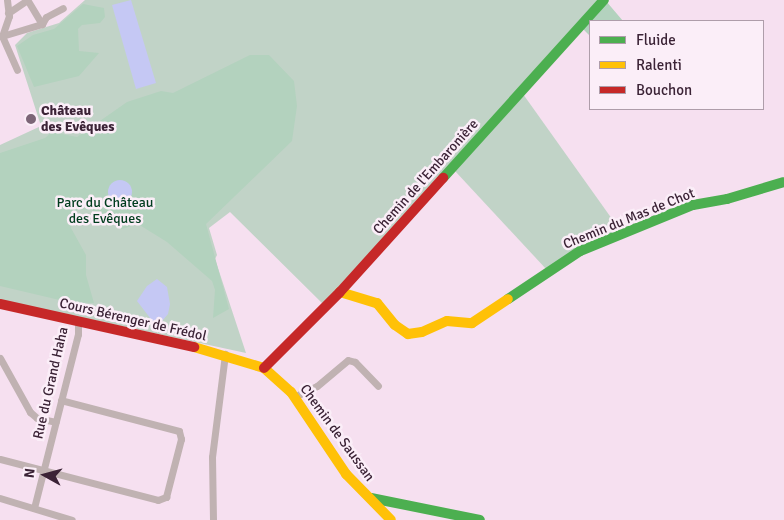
<!DOCTYPE html>
<html>
<head>
<meta charset="utf-8">
<style>
  body { margin:0 }
  #map { position:relative; width:784px; height:520px; overflow:hidden; background:#f6e0f0; font-family:Signika,sans-serif }
  div>[style] { position:absolute }
  [style*='--x'] { left:calc(var(--x)*1px); top:calc(var(--y)*1px); width:calc(var(--w)*1px); rotate:calc(var(--a)*1deg) }
  .green>* { inset:0; background:#c1d3c7 }
  .forest>* { inset:0; background:#b3d2be }
  .water>* { inset:0; background:#c5c8f4 }
  .round { border-radius:50% }
  .street>* { height:7px; margin:-3.5px; padding:0 3.5px; transform-origin:3.5px; border-radius:3.5px; background:#c0b2b2 }
  .fast>* { height:10px; margin:-5px; padding:0 5px; transform-origin:5px; border-radius:5px; background:#4caf50 }
  .slow>* { height:10px; margin:-5px; padding:0 5px; transform-origin:5px; border-radius:5px; background:#ffc107 }
  .jam>* { height:10px; margin:-5px; padding:0 5px; transform-origin:5px; border-radius:5px; background:#c62828 }
  .dots>* { width:14px; height:14px; translate:-50% -50%; box-sizing:border-box; border:2px solid #fbeef8; border-radius:50% }
  span { translate:-50% -50%; white-space:nowrap; text-align:center; line-height:1.15; -webkit-text-stroke:5px #fbeef8; paint-order:stroke }
  .poi-label { font-size:14px; color:#3b2336; font-weight:700 }
  .left { translate:0 -50%; text-align:left }
  .street-label { font-size:14px; color:#3b2336 }
  .park-label { font-size:14px; color:#003c1e }
  .legend { position:absolute; left:589px; top:20px; width:175px; height:90px; box-sizing:border-box; background:#fbeef8; border:1px solid #ae9daa; margin:0; padding:6px 9px; list-style:none; font-size:15px; color:#3b2336 }
  .legend li { display:flex; align-items:center; gap:10px; height:25px }
  .legend b { width:25px; border:1px solid #ae9daa }
  .north { position:absolute; left:20px; top:450px; width:50px; height:50px; -webkit-text-stroke:4px #fbeef8; paint-order:stroke; rotate:277deg; font-size:14px; font-weight:700; line-height:20px; text-align:center; color:#3b2336 }
  .north::after { content:''; display:block; margin:auto; width:18px; height:22px; background:#3b2336; clip-path:polygon(50% 0,100% 100%,50% 72%,0 100%) }
</style>
</head>
<body>
<div id="map">
  <div class="green">
    <i style="clip-path:polygon(85px 0,598px 0,323px 304px,230px 212px,209px 228px,217px 255px,215px 259px,246px 353px,0 300px,0 145px,41px 126px,15px 45px,27px 33px,59px 23px)"></i>
    <i style="clip-path:polygon(523px 94px,622px 233px,547px 270px,455px 171px)"></i>
  </div>
  <div class="forest">
    <i style="clip-path:polygon(606px 1px,623px 21px,590px 21px,590px 36px,582px 28px)"></i>
    <i style="clip-path:polygon(83px 4px,104px 8px,105px 17px,100px 23px,82px 25px,78px 29px,79px 51px,99px 53px,79px 76px,34px 87px,17px 46px,33px 35px,54px 29px)"></i>
    <i style="clip-path:polygon(250px 55px,269px 55px,294px 81px,297px 106px,292px 141px,206px 224px,229px 309px,213px 318px,215px 290px,212px 281px,167px 242px,138px 224px,122px 229px,92px 210px,77px 209px,71px 228px,86px 255px,86px 275px,94px 303px,68px 302px,0 286px,0 153px,45px 138px,52px 132px,77px 137px,127px 102px,161px 91px,173px 93px)"></i>
  </div>
  <div class="water">
    <i style="clip-path:polygon(131px 0,156px 83px,136px 89px,112px 5px)"></i>
    <i class="round" style="left:108px;top:180px;width:24px;height:24px"></i>
    <i style="clip-path:polygon(157px 279px,167px 287px,170px 304px,168px 314px,157px 327px,137px 301px,147px 286px)"></i>
  </div>
  <div class="street">
    <i style="--x:7;--y:0;--w:16;--a:83"></i>
    <i style="--x:9;--y:16;--w:21;--a:109"></i>
    <i style="--x:2;--y:36;--w:37;--a:66"></i>
    <i style="--x:28;--y:1;--w:27;--a:59"></i>
    <i style="--x:8;--y:13;--w:23;--a:-34"></i>
    <i style="--x:2;--y:36;--w:42;--a:-16.7"></i>
    <i style="--x:42;--y:24;--w:8;--a:-60"></i>
    <i style="--x:46;--y:17;--w:19;--a:-28"></i>
    <i style="--x:0;--y:358;--w:62;--a:60.9"></i>
    <i style="--x:30;--y:412;--w:9;--a:41"></i>
    <i style="--x:37;--y:418;--w:19;--a:12"></i>
    <i style="--x:294;--y:397;--w:25;--a:-26"></i>
    <i style="--x:317;--y:386;--w:40;--a:-40"></i>
    <i style="--x:348;--y:360;--w:7;--a:16"></i>
    <i style="--x:355;--y:362;--w:33;--a:46"></i>
    <i style="--x:0;--y:459;--w:163;--a:14.5"></i>
    <i style="--x:158;--y:500;--w:9;--a:-21"></i>
    <i style="--x:166;--y:497;--w:60;--a:-75.5"></i>
    <i style="--x:181;--y:439;--w:8;--a:-104"></i>
    <i style="--x:179;--y:431;--w:122;--a:-165.3"></i>
    <i style="--x:0;--y:498;--w:75;--a:17"></i>
    <i style="--x:34;--y:508;--w:179;--a:-75.8"></i>
    <i style="--x:78;--y:334;--w:13;--a:-90"></i>
    <i style="--x:213;--y:520;--w:63;--a:-90.9"></i>
    <i style="--x:212;--y:457;--w:104;--a:-82.8"></i>
  </div>
  <div class="fast">
    <i style="--x:443;--y:178;--w:240;--a:-47.9"></i>
    <i style="--x:508;--y:299;--w:87;--a:-33.7"></i>
    <i style="--x:580;--y:251;--w:122;--a:-22.2"></i>
    <i style="--x:693;--y:205;--w:35;--a:-10"></i>
    <i style="--x:727;--y:199;--w:59;--a:-16.6"></i>
    <i style="--x:371;--y:498;--w:111;--a:11.4"></i>
  </div>
  <div class="slow">
    <i style="--x:340;--y:292;--w:39;--a:17"></i>
    <i style="--x:377;--y:303;--w:28;--a:51"></i>
    <i style="--x:395;--y:325;--w:16;--a:35"></i>
    <i style="--x:408;--y:334;--w:14;--a:-8"></i>
    <i style="--x:422;--y:332;--w:27;--a:-24"></i>
    <i style="--x:447;--y:321;--w:25;--a:5"></i>
    <i style="--x:472;--y:323;--w:43;--a:-33.7"></i>
    <i style="--x:194;--y:347;--w:73;--a:16.7"></i>
    <i style="--x:264;--y:368;--w:36;--a:42"></i>
    <i style="--x:291;--y:392;--w:99;--a:56.1"></i>
    <i style="--x:346;--y:474;--w:64;--a:45.6"></i>
  </div>
  <div class="jam">
    <i style="--x:0;--y:304;--w:199;--a:12.5"></i>
    <i style="--x:264;--y:368;--w:107;--a:-45"></i>
    <i style="--x:340;--y:292;--w:154;--a:-47.9"></i>
  </div>
  <div class="dots">
    <i style="left:31px;top:119px;background:#7c6577"></i>
  </div>
  <div class="poi-label">
    <span class="left" style="left:41px;top:119px">Château<br>des Evêques</span>
  </div>
  <div class="street-label">
    <span style="left:426px;top:177px;rotate:-48deg">Chemin de l'Embaronière</span>
    <span style="left:629px;top:219px;rotate:-22deg">Chemin du Mas de Chot</span>
    <span style="left:133px;top:320px;rotate:13deg">Cours Bérenger de Frédol</span>
    <span style="left:51px;top:383px;rotate:-77deg">Rue du Grand Haha</span>
    <span style="left:337px;top:433px;rotate:54deg">Chemin de Saussan</span>
  </div>
  <div class="park-label">
    <span style="left:105px;top:211px">Parc du Château<br>des Evêques</span>
  </div>
  <ul class="legend">
  <li><b style="height:6px;background:#4caf50"></b>Fluide</li>
  <li><b style="height:6px;background:#ffc107"></b>Ralenti</li>
  <li><b style="height:6px;background:#c62828"></b>Bouchon</li>
  </ul>
  <div class="north">N</div>
</div>
</body>
</html>
